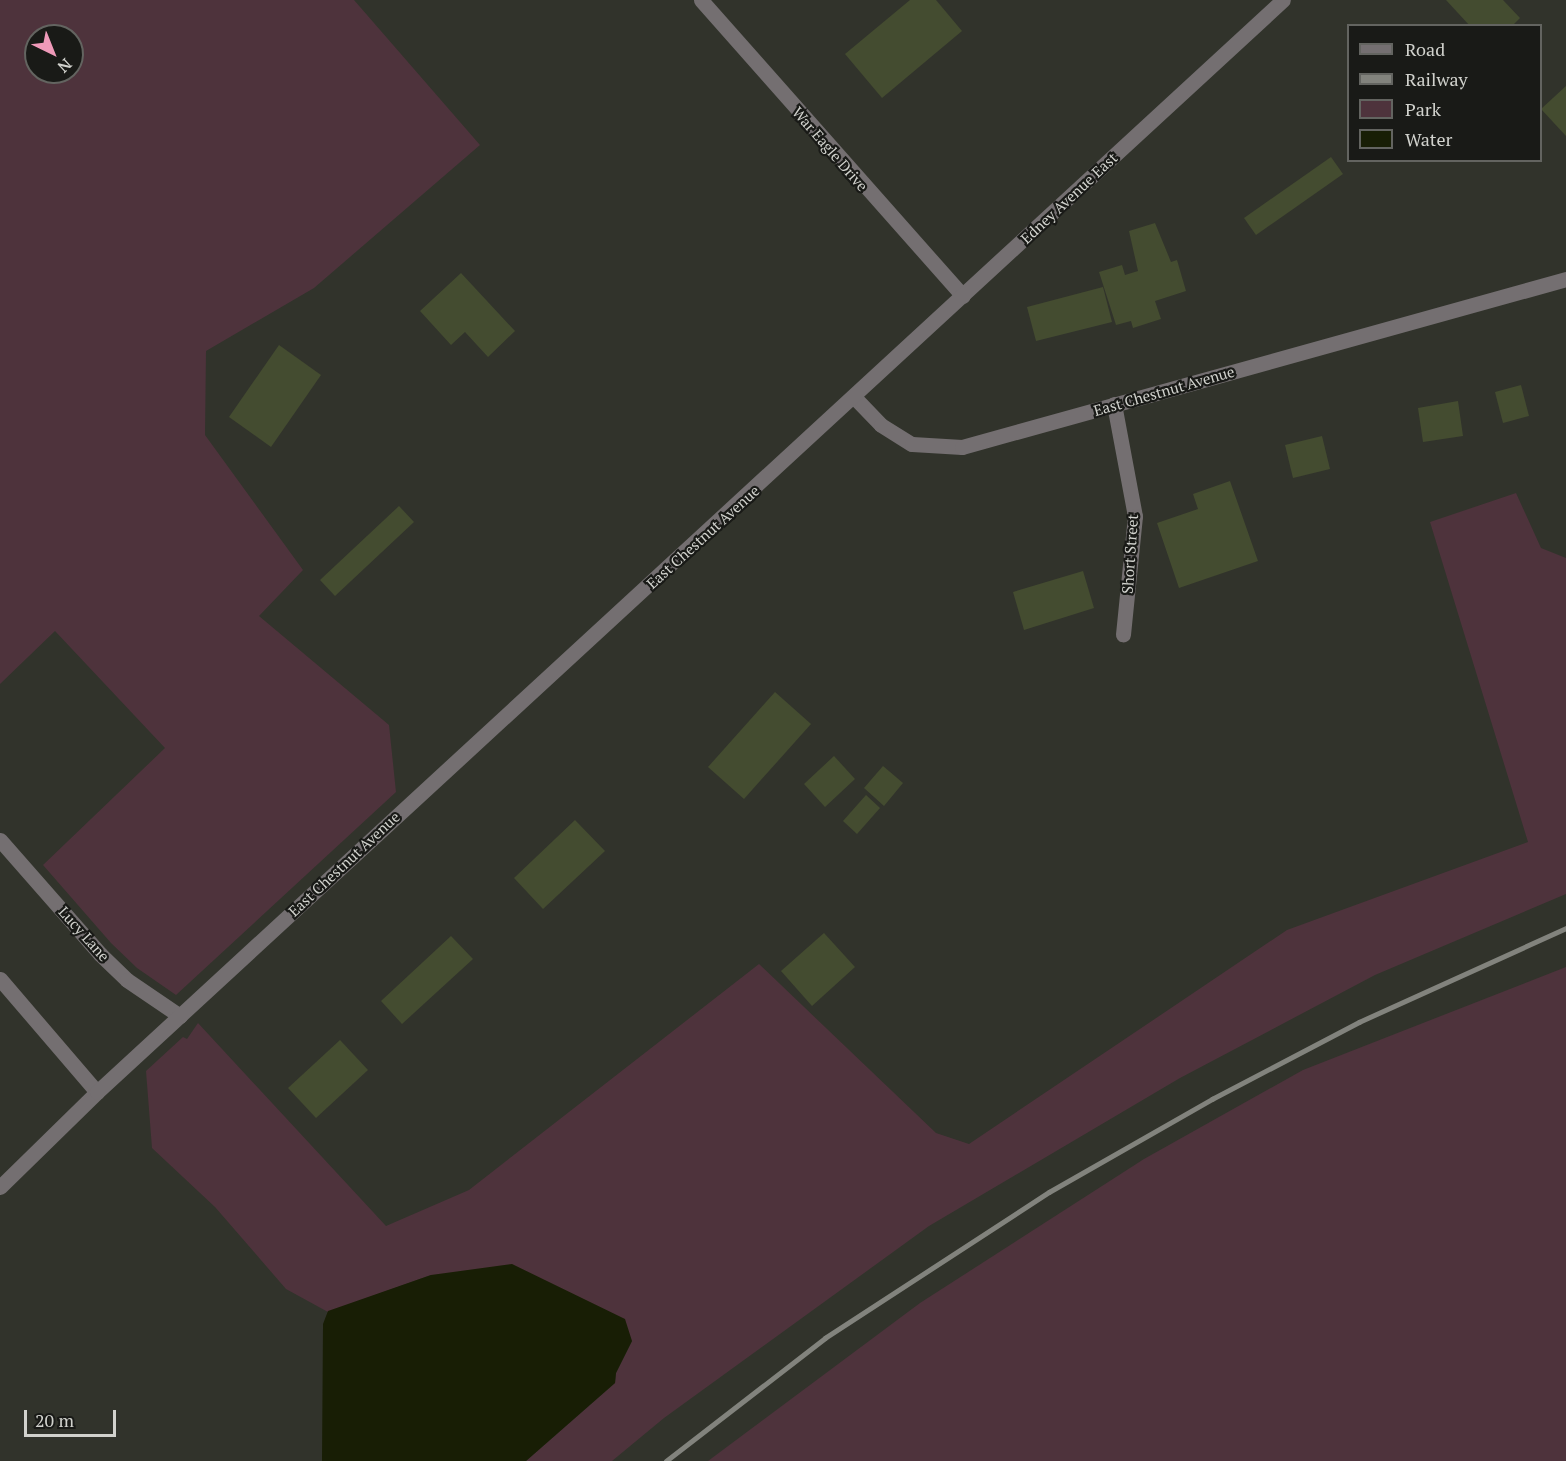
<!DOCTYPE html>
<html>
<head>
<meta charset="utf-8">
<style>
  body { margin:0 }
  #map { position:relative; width:1566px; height:1461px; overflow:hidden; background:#31332b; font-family:"PT Serif",serif }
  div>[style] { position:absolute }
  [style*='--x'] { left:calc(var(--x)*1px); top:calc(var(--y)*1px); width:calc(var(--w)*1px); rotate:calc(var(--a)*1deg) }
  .green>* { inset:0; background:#4e333c }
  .water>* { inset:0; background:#181e05 }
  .building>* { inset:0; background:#444c30 }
  .minor>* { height:15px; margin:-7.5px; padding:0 7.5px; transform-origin:7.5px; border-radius:7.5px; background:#746f71 }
  .rail>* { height:4.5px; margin:-2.25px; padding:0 2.25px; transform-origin:2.25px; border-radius:2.25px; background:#82837d }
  span { translate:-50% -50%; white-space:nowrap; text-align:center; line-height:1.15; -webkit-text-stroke:4.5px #191a17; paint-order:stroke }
  .street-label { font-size:15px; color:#d1d2cd }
  .legend { position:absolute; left:1347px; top:24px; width:195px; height:138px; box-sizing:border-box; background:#191a17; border:2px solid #636460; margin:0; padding:8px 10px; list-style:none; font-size:18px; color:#d1d2cd }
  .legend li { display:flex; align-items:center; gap:12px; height:30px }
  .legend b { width:30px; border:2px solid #636460 }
  .north { position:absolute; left:24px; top:24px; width:60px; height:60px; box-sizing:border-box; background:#191a17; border:2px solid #636460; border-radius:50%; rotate:137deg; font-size:16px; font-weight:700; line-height:24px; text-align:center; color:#d1d2cd }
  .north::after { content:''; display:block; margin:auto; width:21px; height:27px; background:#ef9ab9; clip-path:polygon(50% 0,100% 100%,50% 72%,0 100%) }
  .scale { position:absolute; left:24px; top:1410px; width:92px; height:27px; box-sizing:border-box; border:3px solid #d1d2cd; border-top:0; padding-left:8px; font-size:18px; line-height:21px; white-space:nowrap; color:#d1d2cd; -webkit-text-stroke:4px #191a17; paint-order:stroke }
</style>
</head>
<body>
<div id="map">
  <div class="green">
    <i style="clip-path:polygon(evenodd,0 0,354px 0,480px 145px,314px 288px,206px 351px,205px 435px,303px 570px,259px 616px,389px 725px,396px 792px,176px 995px,137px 968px,111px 943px,43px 865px,165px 748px,55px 631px,0 684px,0 0,36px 36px,72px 36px,72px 72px,36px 72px,36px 36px)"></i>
    <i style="clip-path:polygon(1516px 493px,1541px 548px,1566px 558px,1566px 894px,1375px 975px,1180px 1078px,929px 1226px,664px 1418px,612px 1461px,526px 1461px,615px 1383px,616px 1373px,632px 1341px,431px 1275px,328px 1312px,286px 1289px,215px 1207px,152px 1148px,146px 1071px,183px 1037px,187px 1039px,198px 1023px,386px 1226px,469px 1190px,759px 964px,936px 1133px,969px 1144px,1287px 930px,1528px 842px,1430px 522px)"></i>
    <i style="clip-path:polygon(1566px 967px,1566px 1461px,708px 1461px,920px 1303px,1144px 1159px,1303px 1070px)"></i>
  </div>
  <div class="water">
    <i style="clip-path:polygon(512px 1264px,625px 1319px,632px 1341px,616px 1373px,615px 1383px,526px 1461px,322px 1461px,323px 1324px,328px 1311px,431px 1275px)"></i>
  </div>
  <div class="building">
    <i style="clip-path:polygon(910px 0,936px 0,962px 31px,882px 98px,845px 54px)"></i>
    <i style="clip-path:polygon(1446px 0,1503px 0,1520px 18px,1512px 26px,1470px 26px)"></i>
    <i style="clip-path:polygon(1566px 86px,1566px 136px,1541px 109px)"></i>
    <i style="clip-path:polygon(1331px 157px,1343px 174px,1256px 235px,1244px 218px)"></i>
    <i style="clip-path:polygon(1155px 223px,1171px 262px,1177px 260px,1186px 291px,1155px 301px,1161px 319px,1133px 328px,1131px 321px,1116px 325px,1099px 272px,1122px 265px,1125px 275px,1138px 271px,1129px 231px)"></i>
    <i style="clip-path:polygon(461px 273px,515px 331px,488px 357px,465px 332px,451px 345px,420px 311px)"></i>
    <i style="clip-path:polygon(1103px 287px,1112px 322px,1036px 341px,1027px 307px)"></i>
    <i style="clip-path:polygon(279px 345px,321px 375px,271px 447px,229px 417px)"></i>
    <i style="clip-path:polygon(1521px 385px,1529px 416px,1503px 423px,1495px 392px)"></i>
    <i style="clip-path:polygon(1458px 401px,1463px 436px,1423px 442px,1418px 408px)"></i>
    <i style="clip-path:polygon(1322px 436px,1330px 469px,1293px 478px,1285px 445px)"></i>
    <i style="clip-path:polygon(1230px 481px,1258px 561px,1179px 588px,1157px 523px,1198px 509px,1193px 494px)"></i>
    <i style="clip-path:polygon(399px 506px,414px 522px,335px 596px,320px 580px)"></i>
    <i style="clip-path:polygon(1083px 571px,1094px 608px,1024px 630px,1013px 592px)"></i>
    <i style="clip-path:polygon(775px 692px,811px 724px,744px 799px,708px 767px)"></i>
    <i style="clip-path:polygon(834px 756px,855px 779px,825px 807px,804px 784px)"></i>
    <i style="clip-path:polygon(883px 766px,903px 783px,884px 806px,864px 788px)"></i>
    <i style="clip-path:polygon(866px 795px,880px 808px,857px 834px,843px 821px)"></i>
    <i style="clip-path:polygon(575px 820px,605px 851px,543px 909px,514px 878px)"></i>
    <i style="clip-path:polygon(824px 933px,855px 967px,812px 1006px,781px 971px)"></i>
    <i style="clip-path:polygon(451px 936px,473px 959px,402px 1024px,381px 1001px)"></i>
    <i style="clip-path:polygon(340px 1040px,368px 1070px,316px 1118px,288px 1088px)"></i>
  </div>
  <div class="minor">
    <i style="--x:701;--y:0;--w:395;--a:48.5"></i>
    <i style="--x:855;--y:398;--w:37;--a:46"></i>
    <i style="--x:881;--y:425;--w:36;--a:32"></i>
    <i style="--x:912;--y:444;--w:50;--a:3.4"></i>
    <i style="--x:962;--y:447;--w:627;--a:-15.54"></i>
    <i style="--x:1114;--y:404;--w:114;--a:79.4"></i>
    <i style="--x:1135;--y:516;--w:119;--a:95.8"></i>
    <i style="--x:0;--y:840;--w:152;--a:48.7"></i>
    <i style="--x:100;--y:954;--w:37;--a:44"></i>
    <i style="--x:127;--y:980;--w:64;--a:34.2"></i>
    <i style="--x:0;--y:979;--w:149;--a:49.4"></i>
    <i style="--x:0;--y:1187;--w:136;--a:-44.4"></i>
    <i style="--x:97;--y:1092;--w:1612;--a:-42.64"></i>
  </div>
  <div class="rail">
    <i style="--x:666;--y:1461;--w:201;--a:-37.7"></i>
    <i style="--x:825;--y:1338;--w:267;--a:-33.1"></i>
    <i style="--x:1049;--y:1192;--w:188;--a:-29.7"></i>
    <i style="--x:1212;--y:1099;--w:166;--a:-27.6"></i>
    <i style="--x:1359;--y:1022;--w:227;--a:-24.4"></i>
  </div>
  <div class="street-label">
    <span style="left:830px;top:149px;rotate:49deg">War Eagle Drive</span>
    <span style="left:1069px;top:198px;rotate:-43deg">Edney Avenue East</span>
    <span style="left:1164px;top:391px;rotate:-16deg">East Chestnut Avenue</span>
    <span style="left:703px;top:537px;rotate:-42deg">East Chestnut Avenue</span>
    <span style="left:1130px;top:554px;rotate:-86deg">Short Street</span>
    <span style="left:344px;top:864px;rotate:-43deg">East Chestnut Avenue</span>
    <span style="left:84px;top:934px;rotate:48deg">Lucy Lane</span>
  </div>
  <ul class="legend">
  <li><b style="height:8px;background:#746f71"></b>Road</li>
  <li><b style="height:8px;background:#82837d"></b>Railway</li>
  <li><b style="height:16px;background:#4e333c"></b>Park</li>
  <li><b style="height:16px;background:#181e05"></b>Water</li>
  </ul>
  <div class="north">N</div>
  <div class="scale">20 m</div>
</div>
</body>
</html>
